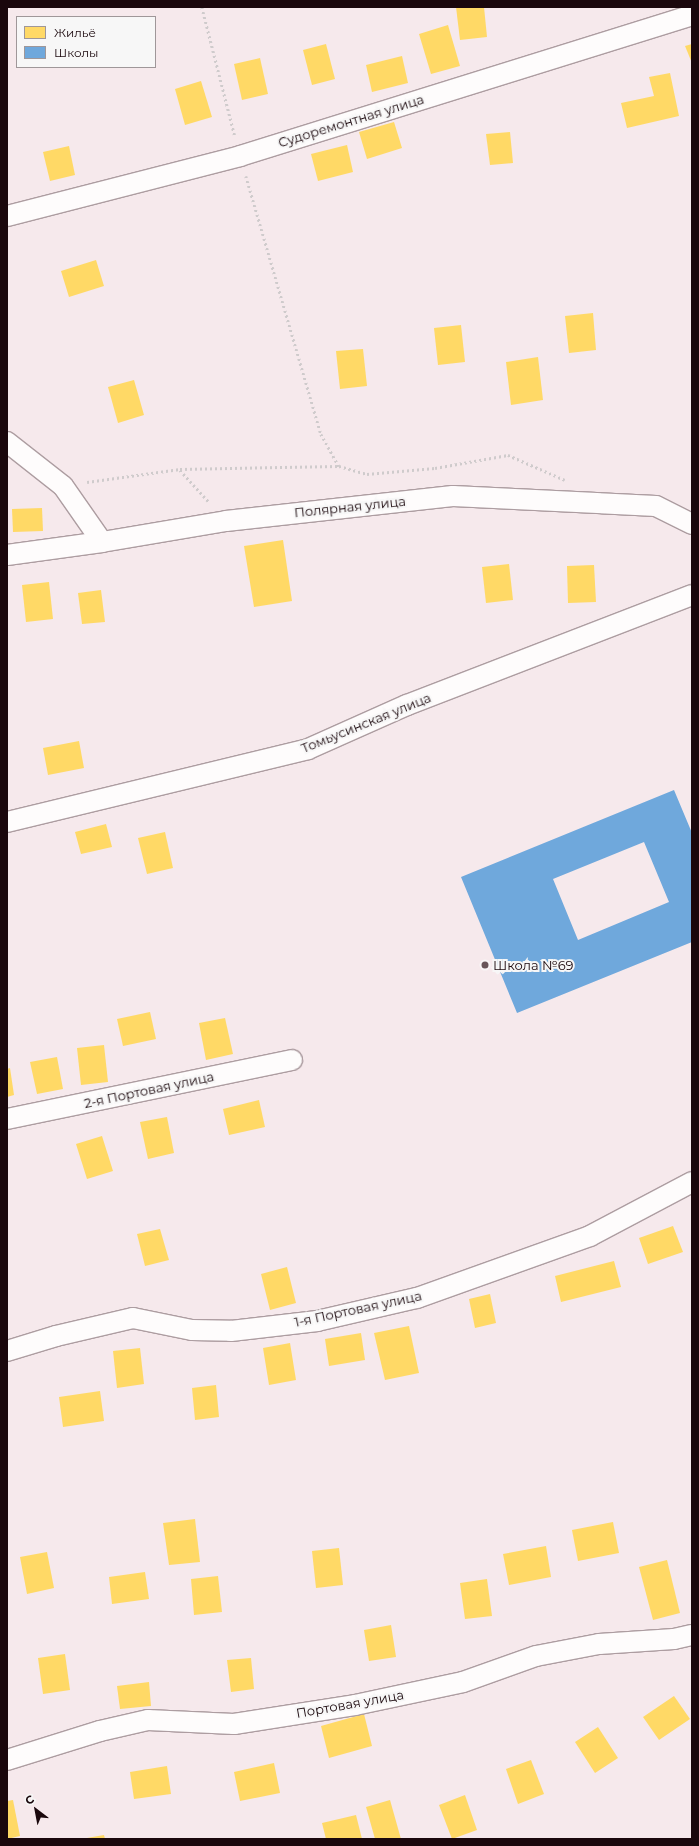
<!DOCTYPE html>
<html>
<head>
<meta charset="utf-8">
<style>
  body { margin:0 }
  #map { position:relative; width:699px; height:1846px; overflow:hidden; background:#f6e9ec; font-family:Montserrat,sans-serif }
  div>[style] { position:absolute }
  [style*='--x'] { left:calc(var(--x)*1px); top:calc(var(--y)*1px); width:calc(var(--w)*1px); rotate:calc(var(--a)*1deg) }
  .homes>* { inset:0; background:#ffd966 }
  .schools>* { inset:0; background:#6fa8dc }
  .path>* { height:2.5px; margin-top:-1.25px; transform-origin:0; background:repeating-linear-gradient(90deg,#cfcbcc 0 2px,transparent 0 5px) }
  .roads { filter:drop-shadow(1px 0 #ad9da1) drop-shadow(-1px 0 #ad9da1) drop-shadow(0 1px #ad9da1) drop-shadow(0 -1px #ad9da1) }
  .street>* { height:20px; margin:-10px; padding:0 10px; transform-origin:10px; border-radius:10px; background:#fefcfc }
  .dots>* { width:11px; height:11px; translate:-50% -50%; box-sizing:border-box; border:2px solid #f7f7f7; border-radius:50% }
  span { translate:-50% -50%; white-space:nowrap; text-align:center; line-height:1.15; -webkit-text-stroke:4px #f7f7f7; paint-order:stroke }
  .street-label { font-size:13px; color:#1a070c }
  .poi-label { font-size:13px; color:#1a070c }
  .left { translate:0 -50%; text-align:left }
  .frame { position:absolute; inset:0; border:8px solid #1a070c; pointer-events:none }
  .legend { position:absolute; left:16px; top:16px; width:140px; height:52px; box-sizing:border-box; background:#f7f7f7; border:1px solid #9f9799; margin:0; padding:5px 7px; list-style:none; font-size:12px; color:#1a070c }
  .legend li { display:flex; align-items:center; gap:8px; height:20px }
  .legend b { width:20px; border:1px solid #9f9799 }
  .north { position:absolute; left:16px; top:1790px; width:40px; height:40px; -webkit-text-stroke:3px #f7f7f7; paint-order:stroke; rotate:328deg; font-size:11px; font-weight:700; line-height:16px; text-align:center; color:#1a070c }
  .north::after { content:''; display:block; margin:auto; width:14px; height:18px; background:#1a070c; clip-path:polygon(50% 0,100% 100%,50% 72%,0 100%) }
</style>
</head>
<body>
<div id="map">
  <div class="homes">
    <i style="clip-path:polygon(456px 7px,484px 7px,487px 37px,460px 40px)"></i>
    <i style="clip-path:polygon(448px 25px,460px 66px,431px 74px,419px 34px)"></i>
    <i style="clip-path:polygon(326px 44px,335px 79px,312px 85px,303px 50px)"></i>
    <i style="clip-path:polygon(692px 44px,692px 63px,685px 46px)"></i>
    <i style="clip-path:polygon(402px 56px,408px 83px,372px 92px,366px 65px)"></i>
    <i style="clip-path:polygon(260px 58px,268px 94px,242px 100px,234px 64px)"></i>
    <i style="clip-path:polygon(670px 73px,679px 116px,627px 128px,621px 103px,654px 96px,649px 77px)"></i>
    <i style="clip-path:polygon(201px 81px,212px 117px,185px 125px,175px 89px)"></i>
    <i style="clip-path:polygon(394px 122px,402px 148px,367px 159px,359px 132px)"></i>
    <i style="clip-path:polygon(510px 132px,513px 163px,490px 165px,486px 134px)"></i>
    <i style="clip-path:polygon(347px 145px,353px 172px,318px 181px,311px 154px)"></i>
    <i style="clip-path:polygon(69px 146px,75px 175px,50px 181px,43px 152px)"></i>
    <i style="clip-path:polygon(96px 260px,104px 286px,69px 297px,61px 271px)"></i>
    <i style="clip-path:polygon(593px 313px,596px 350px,569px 353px,565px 316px)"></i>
    <i style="clip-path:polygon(461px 325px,465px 362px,438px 365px,434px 328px)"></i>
    <i style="clip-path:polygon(363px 349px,367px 386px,340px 389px,336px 351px)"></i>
    <i style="clip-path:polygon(538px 357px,543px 400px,511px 405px,506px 362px)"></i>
    <i style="clip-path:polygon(134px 380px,144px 415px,118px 423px,108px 387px)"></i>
    <i style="clip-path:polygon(42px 508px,43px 531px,13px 532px,12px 509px)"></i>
    <i style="clip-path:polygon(283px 540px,292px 601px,254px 607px,244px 546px)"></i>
    <i style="clip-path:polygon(509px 564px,513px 600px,486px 603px,482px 567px)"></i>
    <i style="clip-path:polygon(594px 565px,596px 602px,568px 603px,567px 566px)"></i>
    <i style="clip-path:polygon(49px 582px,53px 619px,26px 622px,22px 585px)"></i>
    <i style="clip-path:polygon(101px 590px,105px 622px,82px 624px,78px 593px)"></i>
    <i style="clip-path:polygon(79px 741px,84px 768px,48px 775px,43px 748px)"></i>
    <i style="clip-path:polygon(106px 824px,112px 847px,81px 854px,75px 832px)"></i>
    <i style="clip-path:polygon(165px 832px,173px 868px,147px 874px,138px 838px)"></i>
    <i style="clip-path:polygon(150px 1012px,156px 1039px,123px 1046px,117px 1019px)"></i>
    <i style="clip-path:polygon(225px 1018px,233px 1054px,206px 1060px,199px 1023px)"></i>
    <i style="clip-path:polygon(104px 1045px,108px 1082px,81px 1085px,77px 1048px)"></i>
    <i style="clip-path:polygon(57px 1057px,63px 1089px,37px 1094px,30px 1062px)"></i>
    <i style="clip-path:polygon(10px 1068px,14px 1095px,7px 1097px,7px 1069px)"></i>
    <i style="clip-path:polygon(259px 1100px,265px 1127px,229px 1135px,223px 1109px)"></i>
    <i style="clip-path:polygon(167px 1117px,174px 1153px,148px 1159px,140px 1122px)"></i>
    <i style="clip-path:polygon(102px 1136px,113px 1171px,87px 1179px,76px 1144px)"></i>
    <i style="clip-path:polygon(673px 1226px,683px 1252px,648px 1264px,639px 1238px)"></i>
    <i style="clip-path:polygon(160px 1229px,169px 1260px,145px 1266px,137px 1234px)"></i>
    <i style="clip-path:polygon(614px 1261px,621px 1287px,561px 1302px,555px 1276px)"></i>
    <i style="clip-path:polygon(287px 1267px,296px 1303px,270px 1310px,261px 1274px)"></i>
    <i style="clip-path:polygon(490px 1294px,496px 1323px,475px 1328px,469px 1299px)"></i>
    <i style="clip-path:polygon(409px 1326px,419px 1373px,385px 1380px,374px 1333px)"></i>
    <i style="clip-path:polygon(361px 1333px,365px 1360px,329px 1366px,325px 1339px)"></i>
    <i style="clip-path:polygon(290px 1343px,296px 1380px,269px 1385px,263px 1348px)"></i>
    <i style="clip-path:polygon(140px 1348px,144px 1384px,117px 1388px,113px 1351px)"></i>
    <i style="clip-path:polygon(216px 1385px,219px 1417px,195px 1420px,192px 1388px)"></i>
    <i style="clip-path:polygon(100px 1391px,104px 1421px,63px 1427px,59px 1397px)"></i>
    <i style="clip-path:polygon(195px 1519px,200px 1562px,169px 1565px,163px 1523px)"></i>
    <i style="clip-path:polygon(613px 1522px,619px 1553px,578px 1561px,572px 1530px)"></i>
    <i style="clip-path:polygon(546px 1546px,551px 1577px,509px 1585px,503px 1554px)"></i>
    <i style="clip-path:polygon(339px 1548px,343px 1585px,316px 1588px,312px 1551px)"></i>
    <i style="clip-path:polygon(47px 1552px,54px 1588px,27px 1594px,20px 1557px)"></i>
    <i style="clip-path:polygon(667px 1560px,680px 1613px,653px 1620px,639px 1567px)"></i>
    <i style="clip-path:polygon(145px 1572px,149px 1599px,112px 1604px,109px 1577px)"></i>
    <i style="clip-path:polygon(218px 1576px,222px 1612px,194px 1615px,191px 1579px)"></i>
    <i style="clip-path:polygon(487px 1579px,492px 1616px,465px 1619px,460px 1583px)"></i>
    <i style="clip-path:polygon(391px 1625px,396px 1657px,369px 1661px,364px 1630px)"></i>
    <i style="clip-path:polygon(65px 1654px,70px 1690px,43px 1694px,38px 1658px)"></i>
    <i style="clip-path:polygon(251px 1658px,254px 1689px,231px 1692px,227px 1660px)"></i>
    <i style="clip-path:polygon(149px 1682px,151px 1706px,120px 1709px,117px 1686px)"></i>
    <i style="clip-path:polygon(674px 1696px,690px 1719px,659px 1740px,643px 1717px)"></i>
    <i style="clip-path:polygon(364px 1714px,372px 1746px,329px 1758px,321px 1726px)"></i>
    <i style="clip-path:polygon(598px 1727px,618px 1758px,595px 1773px,575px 1742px)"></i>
    <i style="clip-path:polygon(531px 1760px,544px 1794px,518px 1804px,506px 1769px)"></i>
    <i style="clip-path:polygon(274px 1763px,280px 1793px,240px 1801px,234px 1772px)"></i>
    <i style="clip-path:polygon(167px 1766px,171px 1794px,134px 1799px,130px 1772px)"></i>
    <i style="clip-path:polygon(465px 1795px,477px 1830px,452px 1839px,439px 1805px)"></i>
    <i style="clip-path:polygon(13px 1800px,20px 1836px,7px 1839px,7px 1801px)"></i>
    <i style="clip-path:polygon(390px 1800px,401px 1839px,375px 1839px,366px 1807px)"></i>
    <i style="clip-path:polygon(356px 1815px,362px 1839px,326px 1839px,322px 1823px)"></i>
    <i style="clip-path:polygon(104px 1835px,105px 1839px,87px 1839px,87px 1838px)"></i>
  </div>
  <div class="schools">
    <i style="clip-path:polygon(evenodd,674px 790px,692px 833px,692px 942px,517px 1013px,461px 877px,674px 790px,644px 842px,669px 902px,578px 940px,553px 879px,644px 842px)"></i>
  </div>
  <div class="path">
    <i style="--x:202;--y:7;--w:133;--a:75.7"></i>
    <i style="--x:246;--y:176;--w:269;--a:73.8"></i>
    <i style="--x:321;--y:434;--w:37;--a:61"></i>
    <i style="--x:339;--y:466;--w:29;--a:16"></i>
    <i style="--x:367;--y:474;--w:68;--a:-5"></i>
    <i style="--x:435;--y:468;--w:74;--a:-10.1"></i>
    <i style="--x:508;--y:455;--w:62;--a:23.7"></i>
    <i style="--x:180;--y:470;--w:43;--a:47.8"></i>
    <i style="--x:87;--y:482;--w:94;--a:-8"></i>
    <i style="--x:180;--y:469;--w:159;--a:-1.1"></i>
  </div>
  <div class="roads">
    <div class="street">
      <i style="--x:7;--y:216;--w:241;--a:-14.4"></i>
      <i style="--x:240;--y:156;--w:473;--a:-17.3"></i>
      <i style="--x:7;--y:442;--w:71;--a:38.2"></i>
      <i style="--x:63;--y:486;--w:68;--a:55.1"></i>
      <i style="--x:7;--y:555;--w:96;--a:-7.8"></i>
      <i style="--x:102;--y:542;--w:126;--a:-9.6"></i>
      <i style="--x:226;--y:521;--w:228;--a:-6.3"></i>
      <i style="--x:453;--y:496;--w:203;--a:2.8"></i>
      <i style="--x:656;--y:506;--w:40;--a:26.6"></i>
      <i style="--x:7;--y:822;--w:310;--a:-13.6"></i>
      <i style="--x:308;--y:749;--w:108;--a:-24"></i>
      <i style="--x:407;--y:705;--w:305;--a:-21.1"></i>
      <i style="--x:7;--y:1119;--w:291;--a:-11.7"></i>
      <i style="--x:7;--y:1351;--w:51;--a:-17"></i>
      <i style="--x:56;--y:1336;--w:79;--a:-13.2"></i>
      <i style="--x:133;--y:1318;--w:60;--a:11.5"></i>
      <i style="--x:192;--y:1330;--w:39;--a:1"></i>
      <i style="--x:231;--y:1331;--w:87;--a:-6.6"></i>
      <i style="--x:317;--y:1321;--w:103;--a:-13"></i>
      <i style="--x:417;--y:1298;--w:184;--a:-19.7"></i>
      <i style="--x:590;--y:1236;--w:115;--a:-27.9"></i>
      <i style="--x:7;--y:1760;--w:97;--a:-17.3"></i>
      <i style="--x:100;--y:1731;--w:49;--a:-12.9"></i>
      <i style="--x:148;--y:1720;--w:86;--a:2.7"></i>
      <i style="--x:234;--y:1724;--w:122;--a:-8.9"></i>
      <i style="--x:355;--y:1705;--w:110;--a:-12"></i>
      <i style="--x:463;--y:1682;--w:77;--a:-19.6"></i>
      <i style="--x:536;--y:1656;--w:64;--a:-10.8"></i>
      <i style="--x:599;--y:1644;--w:75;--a:-3.8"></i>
      <i style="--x:674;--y:1639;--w:18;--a:-13"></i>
    </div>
  </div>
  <div class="dots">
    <i style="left:485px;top:965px;background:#67565a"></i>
  </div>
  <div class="street-label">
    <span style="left:351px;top:121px;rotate:-17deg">Судоремонтная улица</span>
    <span style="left:350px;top:507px;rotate:-6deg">Полярная улица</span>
    <span style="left:366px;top:723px;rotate:-22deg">Томьусинская улица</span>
    <span style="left:149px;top:1090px;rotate:-12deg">2-я Портовая улица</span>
    <span style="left:358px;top:1309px;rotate:-12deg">1-я Портовая улица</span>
    <span style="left:350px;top:1704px;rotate:-10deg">Портовая улица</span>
  </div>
  <div class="poi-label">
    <span class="left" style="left:493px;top:965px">Школа №69</span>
  </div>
  <div class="frame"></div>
  <ul class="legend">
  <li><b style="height:11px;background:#ffd966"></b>Жильё</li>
  <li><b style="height:11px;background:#6fa8dc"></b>Школы</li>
  </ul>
  <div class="north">С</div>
</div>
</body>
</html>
